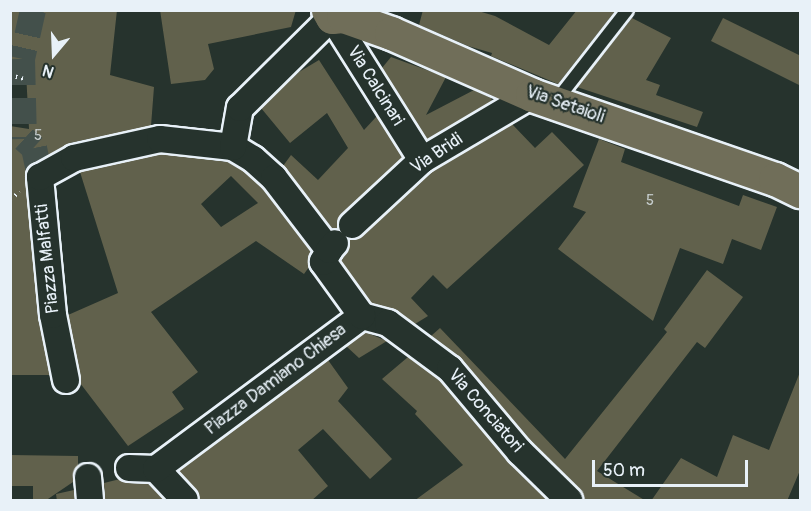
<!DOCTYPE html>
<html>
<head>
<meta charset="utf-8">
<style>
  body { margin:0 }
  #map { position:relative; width:811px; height:511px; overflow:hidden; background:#26332d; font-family:Pangolin,sans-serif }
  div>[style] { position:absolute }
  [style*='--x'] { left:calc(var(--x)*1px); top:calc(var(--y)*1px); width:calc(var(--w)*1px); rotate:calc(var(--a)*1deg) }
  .building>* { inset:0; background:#61614c }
  .street-tunnel>* { height:26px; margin-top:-13px; transform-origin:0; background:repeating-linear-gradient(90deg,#43504b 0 26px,transparent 0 39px) }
  .path>* { height:4px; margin-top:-2px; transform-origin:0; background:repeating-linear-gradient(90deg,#e8f1f8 0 1.5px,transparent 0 6px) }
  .roads { filter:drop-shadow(2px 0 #e8f1f8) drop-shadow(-2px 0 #e8f1f8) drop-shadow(0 2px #e8f1f8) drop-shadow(0 -2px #e8f1f8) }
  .lane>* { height:12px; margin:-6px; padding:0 6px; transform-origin:6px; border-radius:6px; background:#26332d }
  .street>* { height:26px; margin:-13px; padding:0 13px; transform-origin:13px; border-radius:13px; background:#26332d }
  .primary>* { height:33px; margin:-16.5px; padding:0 16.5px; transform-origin:16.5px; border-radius:16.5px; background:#706e59 }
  span { translate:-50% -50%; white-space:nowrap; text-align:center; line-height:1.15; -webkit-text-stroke:4.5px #26332d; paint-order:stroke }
  .number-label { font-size:15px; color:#c6cdcd }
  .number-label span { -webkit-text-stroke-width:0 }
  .street-label { font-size:18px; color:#e8f1f8 }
  .frame { position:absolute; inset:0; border:12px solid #e8f1f8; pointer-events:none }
  .north { position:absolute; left:24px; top:24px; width:60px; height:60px; -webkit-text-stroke:4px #26332d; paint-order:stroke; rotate:199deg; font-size:16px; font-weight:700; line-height:24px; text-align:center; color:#e8f1f8 }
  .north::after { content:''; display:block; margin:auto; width:21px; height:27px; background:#e8f1f8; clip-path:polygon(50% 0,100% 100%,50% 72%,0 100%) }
  .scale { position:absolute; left:592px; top:460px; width:156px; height:27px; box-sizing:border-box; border:3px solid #e8f1f8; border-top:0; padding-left:8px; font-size:18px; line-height:21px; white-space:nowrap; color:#e8f1f8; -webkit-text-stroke:4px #26332d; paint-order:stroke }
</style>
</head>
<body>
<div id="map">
  <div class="building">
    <i style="clip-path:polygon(10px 10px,117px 10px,110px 75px,154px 87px,151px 126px,70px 143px,49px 155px,32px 158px,32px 164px,27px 171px,38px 316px,50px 375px,10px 375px,10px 126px,29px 129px,26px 72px,10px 69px)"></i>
    <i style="clip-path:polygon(160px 10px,296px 10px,291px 27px,208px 44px,214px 69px,205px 80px,171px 84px)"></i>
    <i style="clip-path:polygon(423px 10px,475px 10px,495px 16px,549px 45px,577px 10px,616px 10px,558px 84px,491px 56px,492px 53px,468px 46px,419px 25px)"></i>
    <i style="clip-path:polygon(632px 18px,671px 38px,646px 80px,660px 85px,656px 95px,703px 112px,697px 127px,577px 87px)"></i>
    <i style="clip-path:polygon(723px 18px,801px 56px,801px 86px,711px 41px)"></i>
    <i style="clip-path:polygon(391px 57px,446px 77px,426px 115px,474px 90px,491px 98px,492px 101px,427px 140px,382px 68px)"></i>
    <i style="clip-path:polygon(319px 60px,364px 130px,377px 116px,403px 157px,342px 214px,337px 228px,332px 229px,283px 166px,291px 155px,318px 180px,348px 148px,327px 113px,290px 143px,261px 108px,299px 72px)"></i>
    <i style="clip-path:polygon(512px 124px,535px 148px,552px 132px,584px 165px,447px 289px,433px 275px,411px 298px,428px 316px,415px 324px,397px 311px,371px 303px,340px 261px,350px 246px,349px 239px,362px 236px,431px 172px)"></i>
    <i style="clip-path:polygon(599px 139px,625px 149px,621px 162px,739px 206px,743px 195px,777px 207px,761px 250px,732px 239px,723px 264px,680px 248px,653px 321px,558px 249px,586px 212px,573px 207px)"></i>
    <i style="clip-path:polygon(evenodd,161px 154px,228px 162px,244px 171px,263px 188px,311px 252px,309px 267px,304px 274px,256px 241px,151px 312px,198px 372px,172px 392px,184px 409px,128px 446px,80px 383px,68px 315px,118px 293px,80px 172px,161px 154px,231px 176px,258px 203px,221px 227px,201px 204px,231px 176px)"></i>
    <i style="clip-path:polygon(707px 270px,743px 297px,705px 348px,697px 342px,597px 471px,646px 501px,584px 501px,579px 489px,531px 442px,461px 359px,431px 336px,440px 328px,565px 459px,667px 332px,664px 329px)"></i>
    <i style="clip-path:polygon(365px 332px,387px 341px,359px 358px,346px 346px)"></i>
    <i style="clip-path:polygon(408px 357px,440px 380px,509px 462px,548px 501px,414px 501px,463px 465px,415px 414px,417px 411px,382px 379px)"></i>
    <i style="clip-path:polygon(328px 360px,348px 388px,338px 401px,392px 459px,370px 479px,323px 429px,298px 450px,328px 486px,311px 501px,200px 501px,196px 490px,178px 471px)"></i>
    <i style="clip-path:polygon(800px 372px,801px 468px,787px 501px,651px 501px,681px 458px,717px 477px,733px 435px,769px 450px)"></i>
    <i style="clip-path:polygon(10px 455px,78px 456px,78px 466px,74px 471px,73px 482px,45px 501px,33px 501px,33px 486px,10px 486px)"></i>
    <i style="clip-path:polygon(120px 479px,128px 483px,149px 484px,165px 501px,105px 501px,104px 483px)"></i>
    <i style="clip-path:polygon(74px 490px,75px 501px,57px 501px,56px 494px)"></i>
  </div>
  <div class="street-tunnel">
    <i style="--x:33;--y:10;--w:50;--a:102.7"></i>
    <i style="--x:22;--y:59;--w:80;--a:88.6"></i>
    <i style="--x:24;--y:139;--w:13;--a:42"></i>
    <i style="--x:34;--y:148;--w:30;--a:78"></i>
  </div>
  <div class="path">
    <i style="--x:10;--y:75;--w:15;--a:16"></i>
    <i style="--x:10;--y:199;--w:12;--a:-35"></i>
  </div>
  <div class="roads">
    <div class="lane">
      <i style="--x:556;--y:101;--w:115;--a:-52"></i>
    </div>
    <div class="street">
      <i style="--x:233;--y:147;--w:23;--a:31"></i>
      <i style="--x:253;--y:159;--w:28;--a:42"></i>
      <i style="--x:274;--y:178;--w:91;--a:52.6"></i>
      <i style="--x:352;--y:225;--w:96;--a:-42.9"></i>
      <i style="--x:422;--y:160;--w:128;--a:-30.6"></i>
      <i style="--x:362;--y:316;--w:27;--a:15"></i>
      <i style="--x:388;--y:323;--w:77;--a:36.6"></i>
      <i style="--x:450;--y:369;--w:109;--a:49.9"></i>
      <i style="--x:520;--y:452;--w:69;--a:44.4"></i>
      <i style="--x:66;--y:380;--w:66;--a:-101.3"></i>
      <i style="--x:53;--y:315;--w:139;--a:-95.4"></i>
      <i style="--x:40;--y:177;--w:39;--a:-29"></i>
      <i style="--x:74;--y:158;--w:88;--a:-12.5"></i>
      <i style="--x:160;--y:139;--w:73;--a:6.3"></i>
      <i style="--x:233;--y:147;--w:40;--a:-80"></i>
      <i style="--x:240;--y:108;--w:129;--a:-44.7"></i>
      <i style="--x:332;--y:17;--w:169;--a:57.8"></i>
      <i style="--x:129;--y:468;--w:27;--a:2"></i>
      <i style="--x:156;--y:469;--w:42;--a:46.9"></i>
      <i style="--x:156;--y:469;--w:257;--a:-36.6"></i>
      <i style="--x:362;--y:316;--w:67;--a:-125.8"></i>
      <i style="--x:323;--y:262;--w:13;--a:-63"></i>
      <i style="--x:329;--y:250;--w:9;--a:-49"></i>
      <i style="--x:88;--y:477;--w:23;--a:85"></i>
    </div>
    <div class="primary">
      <i style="--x:328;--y:10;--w:8;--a:60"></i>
      <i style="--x:332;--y:17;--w:11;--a:-5"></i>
      <i style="--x:343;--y:16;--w:51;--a:19.5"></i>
      <i style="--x:391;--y:33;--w:154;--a:23.7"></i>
      <i style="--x:532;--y:95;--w:257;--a:19.1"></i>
      <i style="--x:775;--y:179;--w:28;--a:26"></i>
    </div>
  </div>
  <div class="number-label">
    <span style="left:38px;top:136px">5</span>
    <span style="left:650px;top:201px">5</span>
  </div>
  <div class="street-label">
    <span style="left:375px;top:86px;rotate:58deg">Via Calcinari</span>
    <span style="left:565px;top:105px;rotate:19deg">Via Setaioli</span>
    <span style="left:437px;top:154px;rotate:-34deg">Via Bridi</span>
    <span style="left:48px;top:259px;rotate:-96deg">Piazza Malfatti</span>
    <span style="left:276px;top:380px;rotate:-37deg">Piazza Damiano Chiesa</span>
    <span style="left:485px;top:411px;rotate:49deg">Via Conciatori</span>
  </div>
  <div class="frame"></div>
  <div class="north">N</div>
  <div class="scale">50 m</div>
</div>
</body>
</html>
